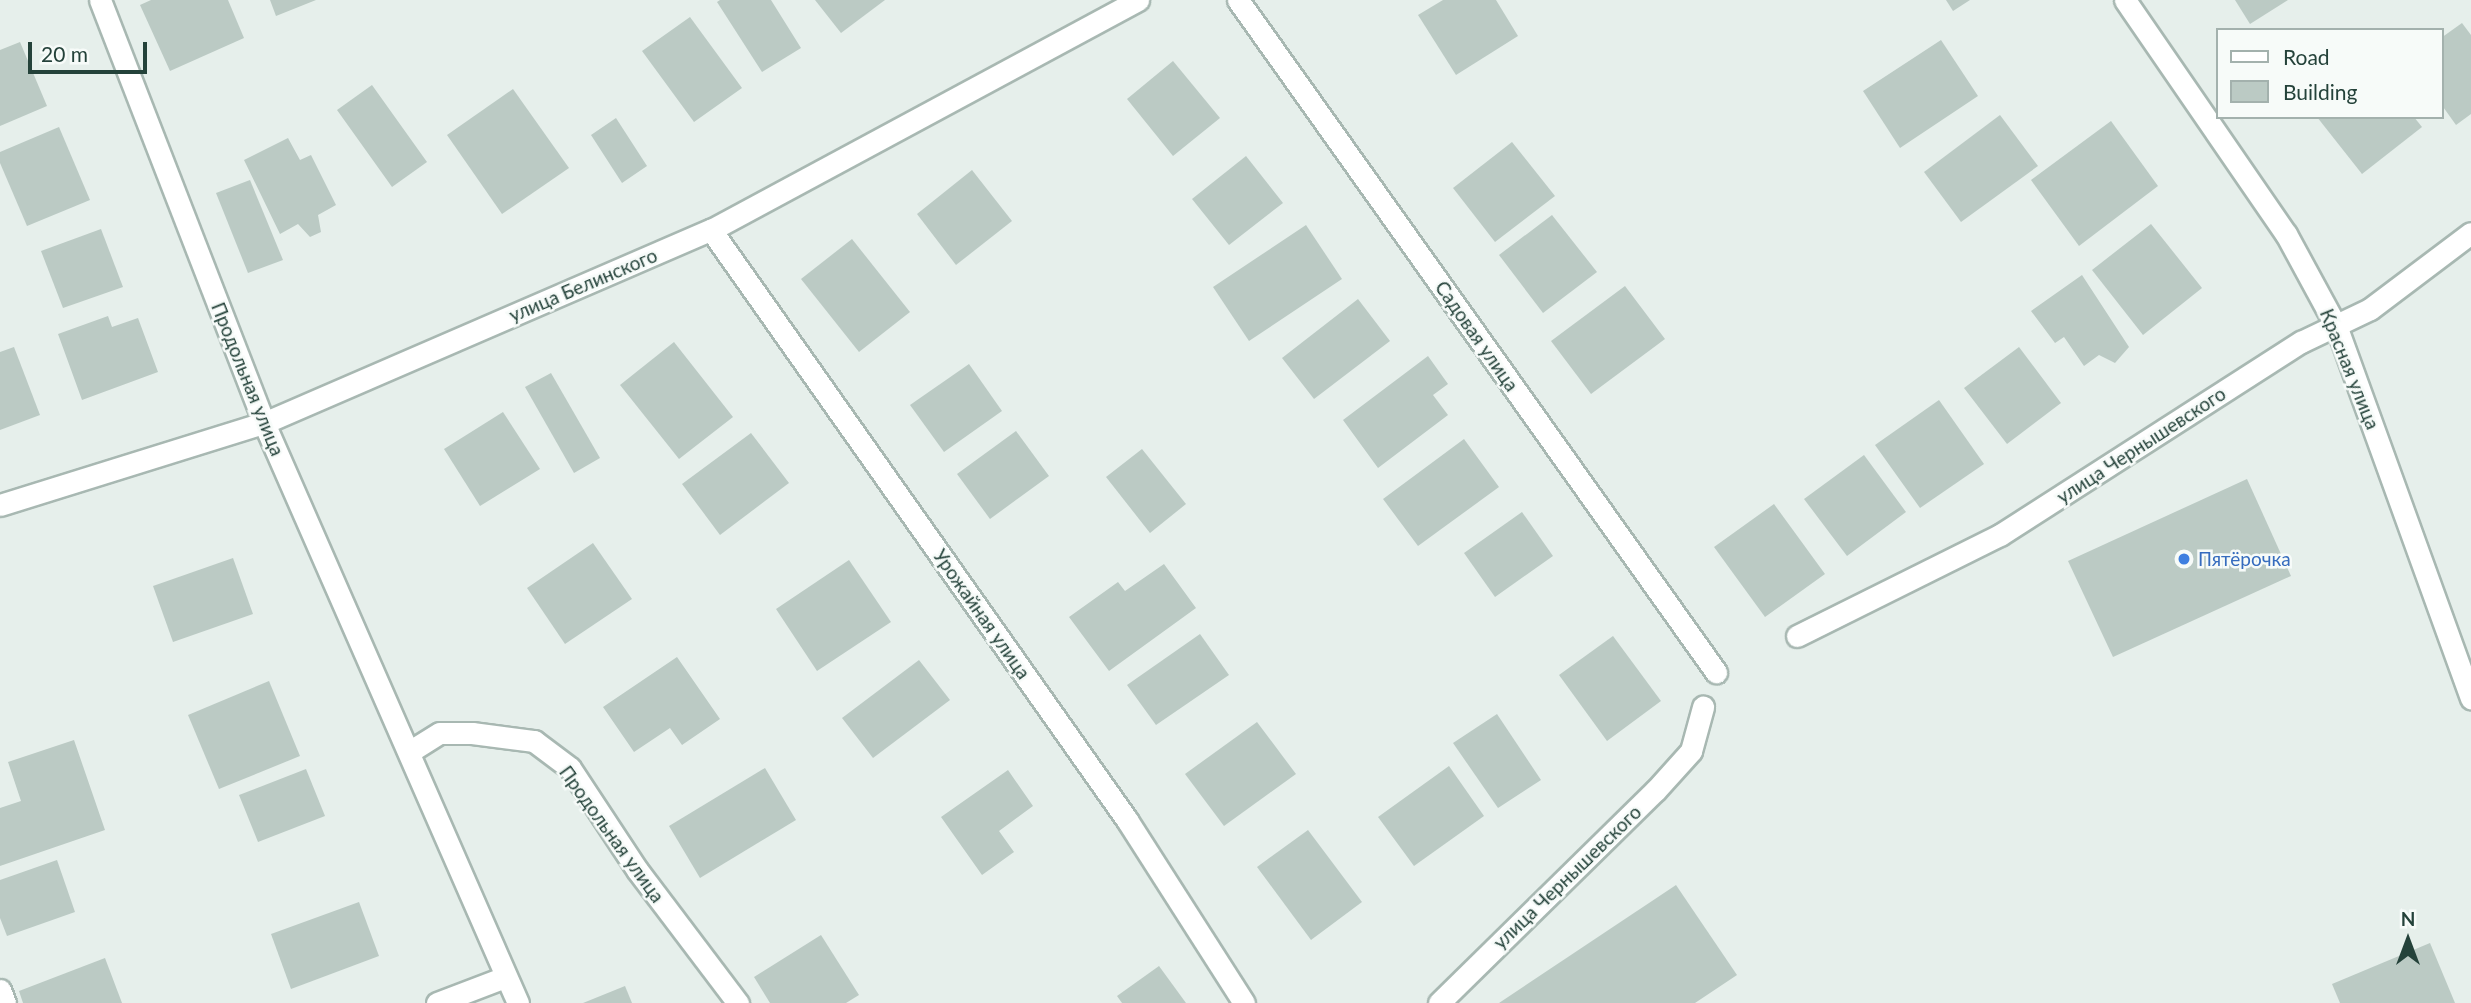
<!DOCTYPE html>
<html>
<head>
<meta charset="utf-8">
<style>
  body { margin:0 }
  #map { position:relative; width:2471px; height:1003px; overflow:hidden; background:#e6efeb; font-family:Lato,sans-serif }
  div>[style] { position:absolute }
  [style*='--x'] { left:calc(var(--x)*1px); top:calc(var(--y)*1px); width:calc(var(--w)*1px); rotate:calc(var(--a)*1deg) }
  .building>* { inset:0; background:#bbcac4 }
  .roads { filter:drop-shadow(2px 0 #a8b8b2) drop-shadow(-2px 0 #a8b8b2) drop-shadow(0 2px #a8b8b2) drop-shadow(0 -2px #a8b8b2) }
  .minor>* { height:21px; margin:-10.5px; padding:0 10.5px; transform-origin:10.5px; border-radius:10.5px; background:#fff }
  .tertiary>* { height:21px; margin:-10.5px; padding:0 10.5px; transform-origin:10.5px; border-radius:10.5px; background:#fff }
  .dots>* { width:19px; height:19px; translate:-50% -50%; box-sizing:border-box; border:4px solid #f7fbf9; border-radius:50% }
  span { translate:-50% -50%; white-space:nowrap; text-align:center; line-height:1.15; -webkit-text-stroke:5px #f7fbf9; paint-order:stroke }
  .street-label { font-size:19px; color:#24423a }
  .shop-label { font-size:19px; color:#366cbe }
  .left { translate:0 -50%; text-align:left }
  .legend { position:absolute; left:2216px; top:28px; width:228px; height:91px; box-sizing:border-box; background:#f7fbf9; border:2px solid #a3b1ad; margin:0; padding:9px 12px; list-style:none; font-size:21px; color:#24423a }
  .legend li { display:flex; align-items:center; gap:14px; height:35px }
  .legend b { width:35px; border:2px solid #a3b1ad }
  .north { position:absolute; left:2373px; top:905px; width:70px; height:70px; -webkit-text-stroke:5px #f7fbf9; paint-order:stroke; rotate:0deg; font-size:19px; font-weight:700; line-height:28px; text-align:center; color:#24423a }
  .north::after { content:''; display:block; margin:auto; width:24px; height:32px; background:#24423a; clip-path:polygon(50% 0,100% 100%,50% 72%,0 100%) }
  .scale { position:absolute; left:28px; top:42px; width:119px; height:32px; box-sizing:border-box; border:4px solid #24423a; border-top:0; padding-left:9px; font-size:21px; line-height:24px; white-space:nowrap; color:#24423a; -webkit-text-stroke:5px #f7fbf9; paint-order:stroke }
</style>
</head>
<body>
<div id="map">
  <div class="building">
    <i style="clip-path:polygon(151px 0,228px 0,244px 38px,170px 71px,140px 5px)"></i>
    <i style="clip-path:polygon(270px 0,316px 0,276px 16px)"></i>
    <i style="clip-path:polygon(720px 0,771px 0,801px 48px,762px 72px,717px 2px)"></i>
    <i style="clip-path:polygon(815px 0,885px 0,841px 33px)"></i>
    <i style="clip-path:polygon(1443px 0,1496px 0,1518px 36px,1456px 75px,1418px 15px)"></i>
    <i style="clip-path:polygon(1946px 0,1970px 0,1953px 11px)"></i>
    <i style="clip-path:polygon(2235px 0,2288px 0,2250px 24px)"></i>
    <i style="clip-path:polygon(690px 17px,742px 88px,694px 122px,642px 51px)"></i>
    <i style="clip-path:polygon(2462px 23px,2471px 35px,2471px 114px,2456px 125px,2441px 104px,2441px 38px)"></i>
    <i style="clip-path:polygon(1941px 40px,1978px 96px,1900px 148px,1863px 91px)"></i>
    <i style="clip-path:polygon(20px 42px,47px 106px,0 126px,0 50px)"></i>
    <i style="clip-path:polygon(1173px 61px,1220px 118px,1173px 156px,1127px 99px)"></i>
    <i style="clip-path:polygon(372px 85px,427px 162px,392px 187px,337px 110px)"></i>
    <i style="clip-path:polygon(513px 89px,569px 168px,502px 214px,447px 135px)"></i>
    <i style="clip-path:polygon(2000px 115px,2038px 166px,1961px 222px,1924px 172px)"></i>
    <i style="clip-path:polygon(2317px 117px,2414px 117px,2422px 127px,2362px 174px)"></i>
    <i style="clip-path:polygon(616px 118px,647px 166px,622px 183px,591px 135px)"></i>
    <i style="clip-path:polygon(2111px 121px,2158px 186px,2079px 246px,2031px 180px)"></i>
    <i style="clip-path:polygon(59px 127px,90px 200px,27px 226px,0 163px,0 152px)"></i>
    <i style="clip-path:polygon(288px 138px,300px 160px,311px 155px,336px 205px,318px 215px,321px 232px,310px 237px,298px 224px,280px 234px,244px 160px)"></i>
    <i style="clip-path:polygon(1512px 142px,1555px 196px,1495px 242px,1453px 188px)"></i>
    <i style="clip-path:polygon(1246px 156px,1283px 203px,1229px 245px,1192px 199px)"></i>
    <i style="clip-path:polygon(972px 170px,1012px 221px,956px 265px,917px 214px)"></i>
    <i style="clip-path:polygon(250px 180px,283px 260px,248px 273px,216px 193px)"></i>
    <i style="clip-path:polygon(1552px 215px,1597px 272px,1543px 313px,1499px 255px)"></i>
    <i style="clip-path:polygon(2151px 224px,2202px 288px,2143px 335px,2092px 270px)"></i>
    <i style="clip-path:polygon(1306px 225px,1342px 279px,1249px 341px,1213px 287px)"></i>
    <i style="clip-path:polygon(101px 229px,123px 287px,63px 308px,41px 251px)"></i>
    <i style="clip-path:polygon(852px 239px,910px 312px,859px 352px,801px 279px)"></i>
    <i style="clip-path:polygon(2082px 275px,2129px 347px,2115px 363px,2099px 355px,2084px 366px,2064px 337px,2055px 343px,2031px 311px)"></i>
    <i style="clip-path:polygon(1625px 286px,1665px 339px,1591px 394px,1551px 341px)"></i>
    <i style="clip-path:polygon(1358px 299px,1390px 341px,1314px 399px,1282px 358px)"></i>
    <i style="clip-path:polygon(108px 316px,112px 327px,138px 318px,158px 372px,82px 400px,58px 334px)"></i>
    <i style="clip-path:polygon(674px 342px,733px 417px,679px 459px,620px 385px)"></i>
    <i style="clip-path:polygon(14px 347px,40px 415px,0 430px,0 352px)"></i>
    <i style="clip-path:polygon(2019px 347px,2061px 403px,2007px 444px,1964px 388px)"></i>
    <i style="clip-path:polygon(1428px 356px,1448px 384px,1433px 395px,1448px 415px,1378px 468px,1343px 420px)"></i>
    <i style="clip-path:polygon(969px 364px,1002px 411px,944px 452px,910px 405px)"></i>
    <i style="clip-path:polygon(551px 373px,600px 458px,574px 473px,525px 387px)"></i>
    <i style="clip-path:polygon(1939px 400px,1984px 464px,1920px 508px,1875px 445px)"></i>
    <i style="clip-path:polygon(503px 412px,540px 469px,480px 506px,444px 449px)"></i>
    <i style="clip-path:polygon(1016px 431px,1049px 476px,990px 519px,957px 474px)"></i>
    <i style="clip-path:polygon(751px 433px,789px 483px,720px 535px,682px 484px)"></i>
    <i style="clip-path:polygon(1464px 439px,1499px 487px,1418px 546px,1383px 499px)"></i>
    <i style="clip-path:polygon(1142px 449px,1186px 504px,1150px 533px,1106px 477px)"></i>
    <i style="clip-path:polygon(1864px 455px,1906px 512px,1847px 556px,1804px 499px)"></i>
    <i style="clip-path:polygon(2247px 479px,2291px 576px,2113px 657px,2068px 561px)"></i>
    <i style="clip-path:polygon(1774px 504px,1825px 574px,1765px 617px,1714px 547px)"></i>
    <i style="clip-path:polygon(1522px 512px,1553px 556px,1495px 597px,1464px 553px)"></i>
    <i style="clip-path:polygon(593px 543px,632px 599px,565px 644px,527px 588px)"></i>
    <i style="clip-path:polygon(233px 558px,253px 614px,173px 642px,153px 586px)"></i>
    <i style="clip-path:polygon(849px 560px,891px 622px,817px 671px,776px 609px)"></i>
    <i style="clip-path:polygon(1164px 564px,1196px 608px,1109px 671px,1069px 617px,1118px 582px,1125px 591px)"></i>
    <i style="clip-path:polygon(1200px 634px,1229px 675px,1156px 725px,1127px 685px)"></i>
    <i style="clip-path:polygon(1613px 636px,1661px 701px,1607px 741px,1559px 675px)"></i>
    <i style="clip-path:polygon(677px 657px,720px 719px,682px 745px,670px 728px,634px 752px,603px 707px)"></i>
    <i style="clip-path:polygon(919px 660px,950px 700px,873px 758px,842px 718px)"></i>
    <i style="clip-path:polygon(269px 681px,300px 756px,219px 789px,188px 715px)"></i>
    <i style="clip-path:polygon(1497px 714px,1541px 780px,1498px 808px,1453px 743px)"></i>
    <i style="clip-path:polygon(1257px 722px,1296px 774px,1224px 826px,1185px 774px)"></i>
    <i style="clip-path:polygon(74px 740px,105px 830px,0 866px,0 808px,21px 801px,8px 762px)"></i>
    <i style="clip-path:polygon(1449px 766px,1484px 816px,1414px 866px,1378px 817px)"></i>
    <i style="clip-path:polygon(765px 768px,796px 820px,700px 878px,669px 826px)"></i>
    <i style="clip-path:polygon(306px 769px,325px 816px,258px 842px,239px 795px)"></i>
    <i style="clip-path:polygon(1008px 770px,1033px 806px,999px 831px,1014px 852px,982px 875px,941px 817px)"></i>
    <i style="clip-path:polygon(1308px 830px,1362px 902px,1311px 940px,1257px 867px)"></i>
    <i style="clip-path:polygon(57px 860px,75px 912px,7px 936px,0 918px,0 880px)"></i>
    <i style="clip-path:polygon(1676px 885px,1737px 975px,1695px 1003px,1499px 1003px)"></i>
    <i style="clip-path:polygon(359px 902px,379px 956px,291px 989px,271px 934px)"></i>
    <i style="clip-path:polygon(821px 935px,859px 995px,846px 1003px,770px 1003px,754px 977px)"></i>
    <i style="clip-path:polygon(2430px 943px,2455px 1003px,2340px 1003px,2332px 984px)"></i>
    <i style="clip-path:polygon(105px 958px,122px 1003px,23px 1003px,19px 991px)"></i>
    <i style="clip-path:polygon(1159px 966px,1186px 1003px,1122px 1003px,1117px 996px)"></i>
    <i style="clip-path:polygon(625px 986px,632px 1003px,583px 1003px)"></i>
  </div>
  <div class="roads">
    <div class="minor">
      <i style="--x:100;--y:0;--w:454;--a:68.8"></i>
      <i style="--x:264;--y:423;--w:633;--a:66.35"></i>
      <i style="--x:1238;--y:0;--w:825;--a:54.58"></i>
      <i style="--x:2125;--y:0;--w:284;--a:55.5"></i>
      <i style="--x:2286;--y:234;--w:107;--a:61.5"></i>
      <i style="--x:711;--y:230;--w:722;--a:54.81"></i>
      <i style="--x:1127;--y:820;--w:217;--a:57.4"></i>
      <i style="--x:0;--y:505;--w:276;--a:-17.3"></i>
      <i style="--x:264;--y:423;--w:487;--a:-23.4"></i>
      <i style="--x:711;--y:230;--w:485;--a:-28.3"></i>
      <i style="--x:1797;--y:636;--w:227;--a:-26.5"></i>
      <i style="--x:2000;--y:535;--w:358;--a:-32.7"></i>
      <i style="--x:2301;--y:342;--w:76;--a:-25.6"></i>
      <i style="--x:2370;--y:309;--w:126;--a:-37"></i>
      <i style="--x:409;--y:752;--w:36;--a:-32"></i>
      <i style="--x:440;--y:733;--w:32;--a:0"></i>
      <i style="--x:472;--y:733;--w:63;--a:7.4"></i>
      <i style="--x:534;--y:741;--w:45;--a:36.9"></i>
      <i style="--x:570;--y:768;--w:123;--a:56.6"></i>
      <i style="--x:638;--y:871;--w:166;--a:52.9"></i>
      <i style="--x:0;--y:990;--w:14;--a:69"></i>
      <i style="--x:437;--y:1003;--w:73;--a:-20.9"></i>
      <i style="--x:1439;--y:1003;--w:303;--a:-44.5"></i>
      <i style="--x:1655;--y:791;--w:54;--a:-48"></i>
      <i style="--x:1691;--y:751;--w:46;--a:-74.7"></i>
    </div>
    <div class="tertiary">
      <i style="--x:2337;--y:328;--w:394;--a:70.1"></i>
    </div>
  </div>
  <div class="dots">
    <i style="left:2184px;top:559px;background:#3f7fe0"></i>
  </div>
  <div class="street-label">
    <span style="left:583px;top:285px;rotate:-23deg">улица Белинского</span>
    <span style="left:1477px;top:336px;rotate:55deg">Садовая улица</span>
    <span style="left:2350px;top:369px;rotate:68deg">Красная улица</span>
    <span style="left:248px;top:379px;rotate:68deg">Продольная улица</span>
    <span style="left:2141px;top:445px;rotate:-33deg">улица Чернышевского</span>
    <span style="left:982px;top:614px;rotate:55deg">Урожайная улица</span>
    <span style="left:612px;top:834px;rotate:54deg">Продольная улица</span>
    <span style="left:1567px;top:877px;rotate:-44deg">улица Чернышевского</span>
  </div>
  <div class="shop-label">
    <span class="left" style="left:2198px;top:559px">Пятёрочка</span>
  </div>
  <ul class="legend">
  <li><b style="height:9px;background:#fff"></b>Road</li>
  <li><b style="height:19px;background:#bbcac4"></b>Building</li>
  </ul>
  <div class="north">N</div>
  <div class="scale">20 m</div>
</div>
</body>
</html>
